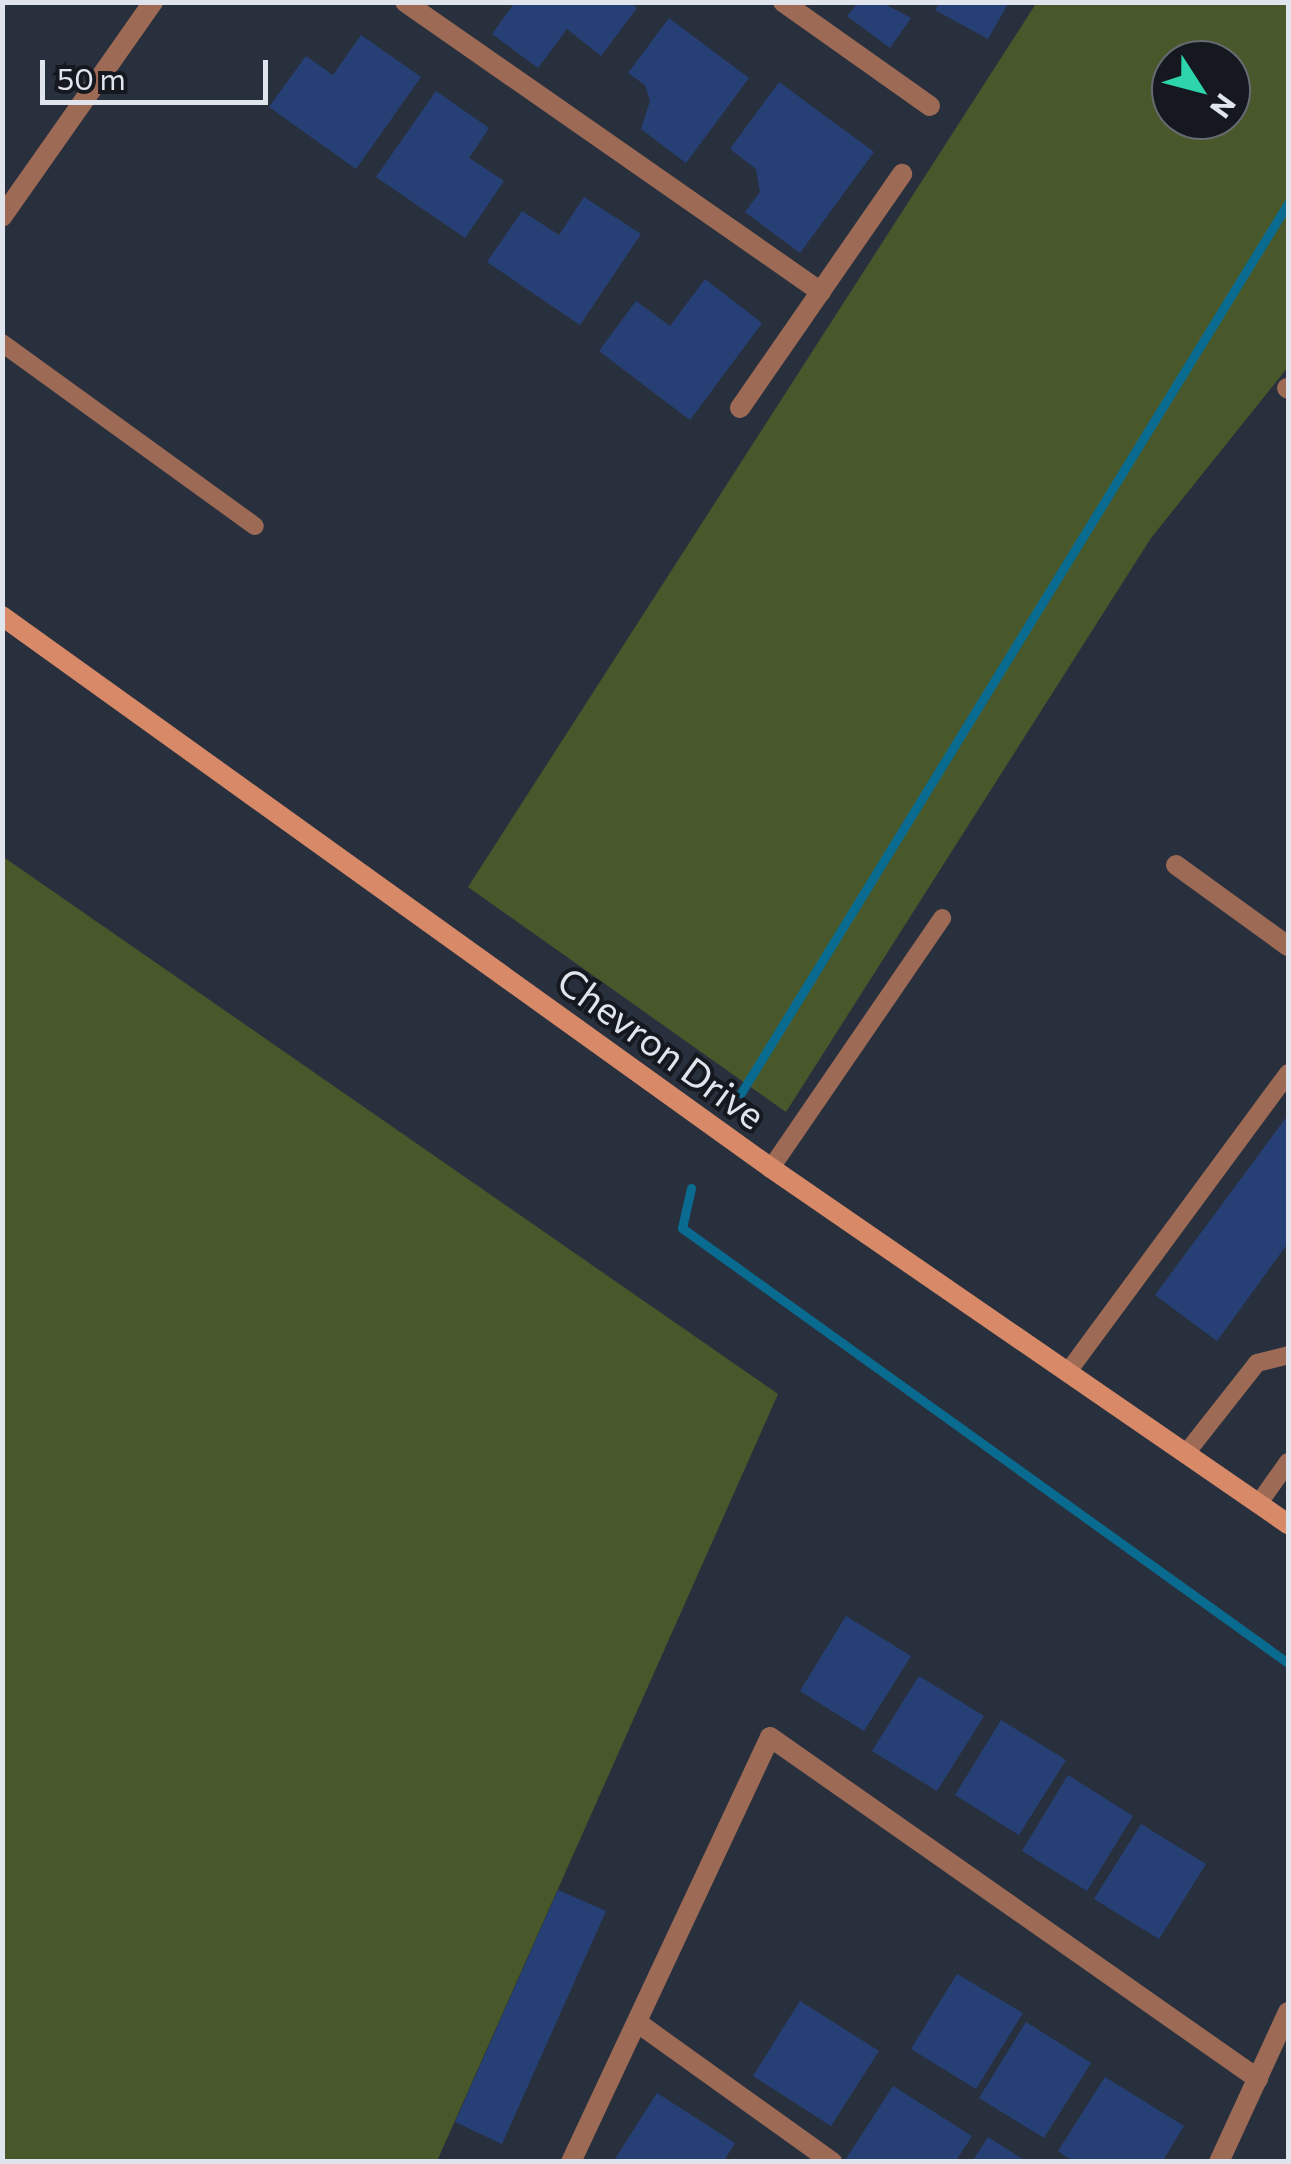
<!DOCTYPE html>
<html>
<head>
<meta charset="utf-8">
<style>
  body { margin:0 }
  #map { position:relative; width:1291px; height:2164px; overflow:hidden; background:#29303d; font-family:Commissioner,sans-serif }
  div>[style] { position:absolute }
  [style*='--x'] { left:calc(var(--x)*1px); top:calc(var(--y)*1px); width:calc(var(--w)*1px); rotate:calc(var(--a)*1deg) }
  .green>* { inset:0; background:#49582a }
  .stream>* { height:9px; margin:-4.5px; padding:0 4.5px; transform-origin:4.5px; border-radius:4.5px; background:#0a6b90 }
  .building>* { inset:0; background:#264076 }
  .lane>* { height:18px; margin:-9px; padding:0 9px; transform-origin:9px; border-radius:9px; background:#9c6a55 }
  .street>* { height:20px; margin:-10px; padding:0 10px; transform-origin:10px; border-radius:10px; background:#9c6a55 }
  .secondary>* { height:20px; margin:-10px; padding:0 10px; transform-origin:10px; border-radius:10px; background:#d88a68 }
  span { translate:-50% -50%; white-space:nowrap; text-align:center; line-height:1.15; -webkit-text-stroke:8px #15181e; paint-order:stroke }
  .street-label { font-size:38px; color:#e0e5ed }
  .frame { position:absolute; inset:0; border:5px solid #e0e5ed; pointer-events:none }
  .north { position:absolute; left:1151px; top:40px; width:100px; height:100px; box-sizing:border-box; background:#15181e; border:2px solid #666a71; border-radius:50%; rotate:126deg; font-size:28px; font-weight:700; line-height:40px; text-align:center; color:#e0e5ed }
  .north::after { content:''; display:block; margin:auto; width:35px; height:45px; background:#2ed4ab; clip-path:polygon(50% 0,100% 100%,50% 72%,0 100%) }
  .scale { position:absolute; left:40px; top:60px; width:228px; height:45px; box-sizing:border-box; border:5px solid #e0e5ed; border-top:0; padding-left:12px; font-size:30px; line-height:35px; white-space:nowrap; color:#e0e5ed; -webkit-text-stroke:8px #15181e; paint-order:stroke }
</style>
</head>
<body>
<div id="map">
  <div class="green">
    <i style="clip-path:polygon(evenodd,1037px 2px,1288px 3px,1288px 367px,1151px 538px,786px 1112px,468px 887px,1037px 2px,1171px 60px,1231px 60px,1231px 120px,1171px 120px,1171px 60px)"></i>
    <i style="clip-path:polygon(2px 856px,778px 1394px,437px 2161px,3px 2161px)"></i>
  </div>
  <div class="stream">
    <i style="--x:741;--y:1093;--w:1045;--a:-58.42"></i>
    <i style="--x:691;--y:1188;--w:41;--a:102.7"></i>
    <i style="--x:682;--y:1228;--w:746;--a:35.67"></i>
  </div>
  <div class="building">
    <i style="clip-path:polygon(515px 2px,630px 2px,637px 8px,601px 56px,567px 29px,538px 68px,492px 34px)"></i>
    <i style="clip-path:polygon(859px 2px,881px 2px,911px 18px,890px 48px,847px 16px)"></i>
    <i style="clip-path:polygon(940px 2px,1009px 2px,988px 39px,935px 10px)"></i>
    <i style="clip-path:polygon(669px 18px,749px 78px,686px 163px,641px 129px,650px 101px,645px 85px,628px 73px)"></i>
    <i style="clip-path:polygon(361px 35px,421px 77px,356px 169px,269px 107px,306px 56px,333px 75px)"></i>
    <i style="clip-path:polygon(779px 82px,874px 152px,800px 253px,745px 212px,760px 192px,756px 169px,730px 149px)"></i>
    <i style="clip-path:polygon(436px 91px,489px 128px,469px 158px,504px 181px,465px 238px,376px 177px)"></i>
    <i style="clip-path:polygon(584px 197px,641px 234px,580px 325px,487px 262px,522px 211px,559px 235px)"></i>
    <i style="clip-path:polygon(705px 279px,762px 323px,690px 420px,599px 351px,636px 301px,670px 326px)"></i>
    <i style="clip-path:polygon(1288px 1115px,1288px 1243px,1217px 1341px,1155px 1295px)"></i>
    <i style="clip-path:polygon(846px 1616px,911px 1656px,864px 1731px,800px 1691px)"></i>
    <i style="clip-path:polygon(919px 1676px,984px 1716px,937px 1791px,872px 1751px)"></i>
    <i style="clip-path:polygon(1001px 1720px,1066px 1760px,1019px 1835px,955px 1795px)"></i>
    <i style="clip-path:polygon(1068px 1775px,1133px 1816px,1087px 1891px,1022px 1851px)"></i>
    <i style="clip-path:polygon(1141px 1824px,1206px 1864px,1159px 1939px,1094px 1899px)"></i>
    <i style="clip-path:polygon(558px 1890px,606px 1911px,502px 2144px,455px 2122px)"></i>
    <i style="clip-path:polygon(957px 1974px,1023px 2013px,976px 2089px,911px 2049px)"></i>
    <i style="clip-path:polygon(800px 2001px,879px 2051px,831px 2126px,753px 2076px)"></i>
    <i style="clip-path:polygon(1026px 2022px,1091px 2063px,1044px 2138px,979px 2098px)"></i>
    <i style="clip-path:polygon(1105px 2077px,1184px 2126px,1162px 2162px,1074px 2162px,1058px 2151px)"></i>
    <i style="clip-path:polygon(893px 2086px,972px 2136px,955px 2162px,844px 2162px)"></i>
    <i style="clip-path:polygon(657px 2093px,735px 2143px,723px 2162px,613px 2162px)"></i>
    <i style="clip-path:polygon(988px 2137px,1027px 2162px,972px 2162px)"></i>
  </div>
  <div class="lane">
    <i style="--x:2;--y:343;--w:312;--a:35.9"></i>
    <i style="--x:771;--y:1168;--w:303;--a:-55.6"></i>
    <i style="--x:1070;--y:1369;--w:368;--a:-53.6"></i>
    <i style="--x:1187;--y:1452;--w:113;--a:-51.8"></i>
    <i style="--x:1257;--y:1363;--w:32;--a:-14"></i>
    <i style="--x:1259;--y:1503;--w:50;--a:-54.7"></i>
  </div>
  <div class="street">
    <i style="--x:405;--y:2;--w:507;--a:34.88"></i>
    <i style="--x:783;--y:2;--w:180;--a:35.3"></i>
    <i style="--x:2;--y:217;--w:263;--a:-54.9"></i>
    <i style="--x:1287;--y:388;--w:1;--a:45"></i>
    <i style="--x:740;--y:408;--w:285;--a:-55.3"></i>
    <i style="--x:1176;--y:865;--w:138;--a:35.9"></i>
    <i style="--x:638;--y:2023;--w:239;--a:35.6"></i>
    <i style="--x:571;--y:2162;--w:469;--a:-64.9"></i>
    <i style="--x:770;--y:1737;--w:596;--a:35.02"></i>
    <i style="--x:1219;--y:2162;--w:165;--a:-65.3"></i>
  </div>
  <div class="secondary">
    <i style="--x:2;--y:616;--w:947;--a:35.67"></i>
    <i style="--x:771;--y:1168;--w:628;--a:34.55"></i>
  </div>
  <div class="street-label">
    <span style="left:662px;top:1047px;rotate:36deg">Chevron Drive</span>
  </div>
  <div class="frame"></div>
  <div class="north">N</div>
  <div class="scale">50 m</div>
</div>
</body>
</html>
